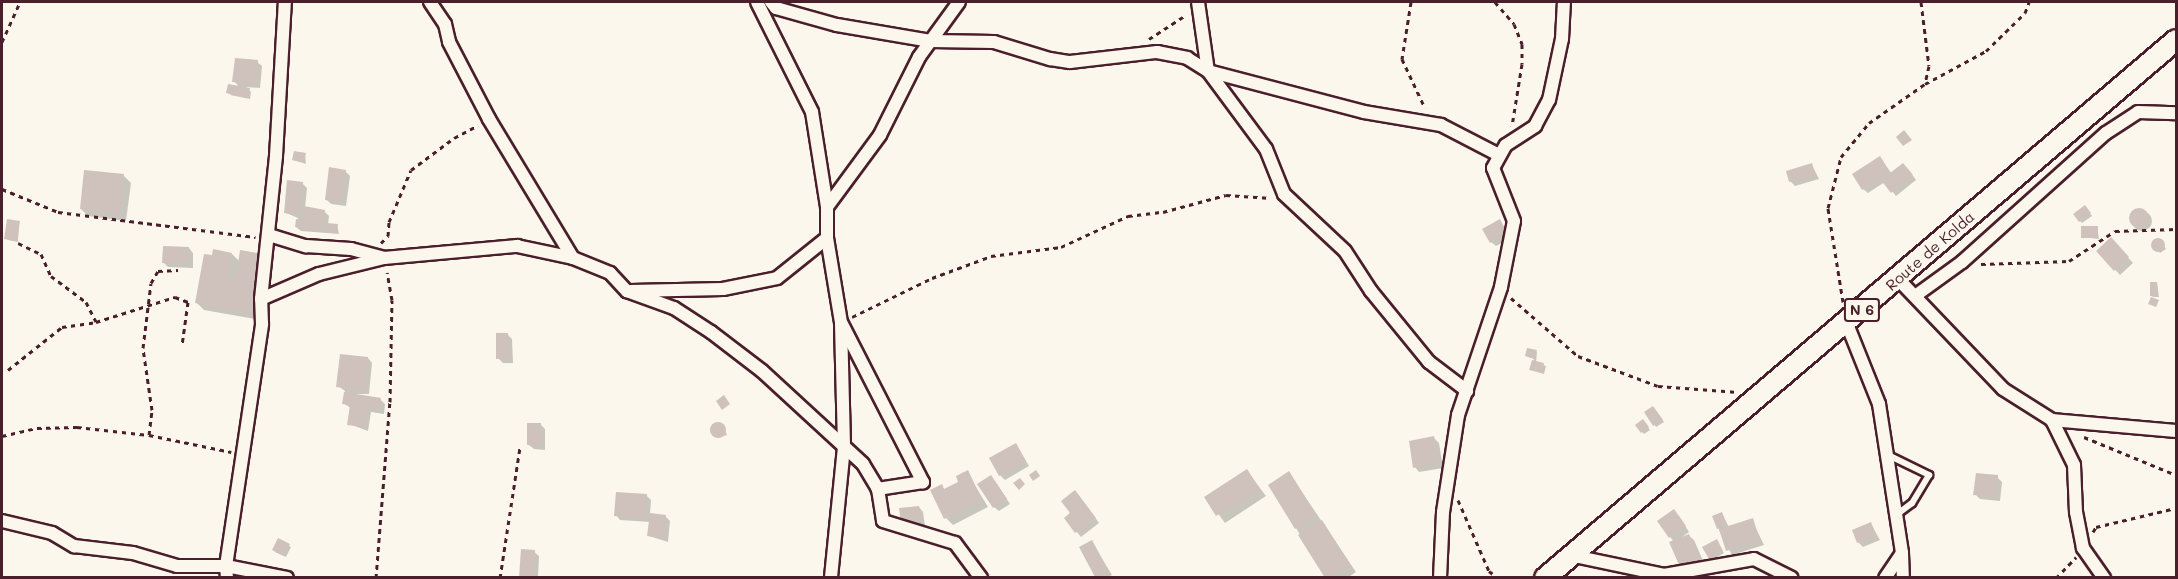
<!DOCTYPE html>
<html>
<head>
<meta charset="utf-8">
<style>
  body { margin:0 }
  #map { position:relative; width:2178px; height:579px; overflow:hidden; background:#fbf7ec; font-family:Mali,sans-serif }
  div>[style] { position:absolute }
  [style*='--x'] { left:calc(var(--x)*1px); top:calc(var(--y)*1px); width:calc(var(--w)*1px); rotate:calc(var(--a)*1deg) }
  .shadow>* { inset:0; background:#0003 }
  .round { border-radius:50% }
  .building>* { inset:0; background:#cfc2bc }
  .path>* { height:3px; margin-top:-1.5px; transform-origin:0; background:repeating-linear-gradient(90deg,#4a1f2b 0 4.5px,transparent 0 9px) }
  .roads { filter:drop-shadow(2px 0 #4a1f2b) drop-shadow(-2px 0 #4a1f2b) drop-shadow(0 2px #4a1f2b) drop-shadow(0 -2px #4a1f2b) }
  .lane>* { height:6px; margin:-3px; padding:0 3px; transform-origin:3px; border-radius:3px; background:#fbf7ec }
  .street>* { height:12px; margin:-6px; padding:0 6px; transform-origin:6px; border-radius:6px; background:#fbf7ec }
  .primary>* { height:20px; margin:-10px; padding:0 10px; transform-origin:10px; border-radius:10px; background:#fbf7ec }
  span { translate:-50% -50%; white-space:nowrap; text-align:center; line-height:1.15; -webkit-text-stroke:4.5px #fbf7ec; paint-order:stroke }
  .shield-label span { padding:2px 4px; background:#fbf7ec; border:2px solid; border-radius:4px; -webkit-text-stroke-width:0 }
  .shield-label { font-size:14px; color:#4a1f2b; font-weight:700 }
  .street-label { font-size:15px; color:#4a1f2b }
  .frame { position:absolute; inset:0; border:3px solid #4a1f2b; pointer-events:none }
</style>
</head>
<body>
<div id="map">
  <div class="shadow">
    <i style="clip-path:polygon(257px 62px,262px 66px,260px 88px,246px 87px,251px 92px,250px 99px,230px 95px,240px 88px,234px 81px)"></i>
    <i style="clip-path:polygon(305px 155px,306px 164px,294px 160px)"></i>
    <i style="clip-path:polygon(1880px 158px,1892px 174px,1908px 169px,1916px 180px,1896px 196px,1885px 182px,1868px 193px,1863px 189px)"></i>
    <i style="clip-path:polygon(1812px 165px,1819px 179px,1795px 186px,1790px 181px)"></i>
    <i style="clip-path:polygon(345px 171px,350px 176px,346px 206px,331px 204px,326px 199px)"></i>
    <i style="clip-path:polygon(124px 176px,131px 183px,126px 221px,88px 216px,81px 209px)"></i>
    <i style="clip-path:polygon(302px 183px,307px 188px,305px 208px,324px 211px,329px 216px,328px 225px,337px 225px,339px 234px,301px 231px,296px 227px,298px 218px,286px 213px)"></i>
    <i style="clip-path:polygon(2087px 209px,2092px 216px,2082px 223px,2080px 221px)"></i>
    <i class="round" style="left:2132px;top:211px;width:20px;height:20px"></i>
    <i style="clip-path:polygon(1499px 221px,1511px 238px,1496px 246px,1491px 242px)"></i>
    <i style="clip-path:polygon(19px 223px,18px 242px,8px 240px,6px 238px)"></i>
    <i style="clip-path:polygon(2097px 227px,2099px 239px,2082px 237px)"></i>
    <i style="clip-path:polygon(2111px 239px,2133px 263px,2120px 275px,2098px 251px)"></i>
    <i style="clip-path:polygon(2159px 240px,2166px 249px,2160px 253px,2153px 245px)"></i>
    <i style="clip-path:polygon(189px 248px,193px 253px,193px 268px,168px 267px,163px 262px)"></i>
    <i style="clip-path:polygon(232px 254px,262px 284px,253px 283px,261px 290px,255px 319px,204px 310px,196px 302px)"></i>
    <i style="clip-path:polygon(2157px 283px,2159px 297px,2153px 297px,2151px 295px)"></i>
    <i style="clip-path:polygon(507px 334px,512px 339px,513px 363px,503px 363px,498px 358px)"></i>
    <i style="clip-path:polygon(1537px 352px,1536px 363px,1546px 366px,1544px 374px,1531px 370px,1534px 359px,1526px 356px)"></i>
    <i style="clip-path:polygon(368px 358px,372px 363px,369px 394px,352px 394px,380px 399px,385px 404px,384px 414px,371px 412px,368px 431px,349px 424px,351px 408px,343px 403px,345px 391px,338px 386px)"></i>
    <i style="clip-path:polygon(1655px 410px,1664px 422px,1656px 427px,1646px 413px)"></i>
    <i style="clip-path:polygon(1645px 423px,1650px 430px,1644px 434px,1637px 425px)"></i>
    <i style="clip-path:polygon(540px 424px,545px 429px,545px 450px,534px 449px,529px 445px)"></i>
    <i style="clip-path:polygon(722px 424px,727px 435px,718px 438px,713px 427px)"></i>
    <i style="clip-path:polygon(1434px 438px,1439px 443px,1443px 468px,1419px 472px,1415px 467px)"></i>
    <i style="clip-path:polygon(1016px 445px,1029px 466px,1005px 480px,1000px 475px)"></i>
    <i style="clip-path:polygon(1247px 471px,1266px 496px,1225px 523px,1206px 497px)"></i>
    <i style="clip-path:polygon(967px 472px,988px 507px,953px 525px,946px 518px,941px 486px,945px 490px,960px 482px)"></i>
    <i style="clip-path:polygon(1289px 473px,1356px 572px,1347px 578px,1326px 578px,1296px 528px)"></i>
    <i style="clip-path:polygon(1997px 477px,2002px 482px,2000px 501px,1980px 499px,1975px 494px)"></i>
    <i style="clip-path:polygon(995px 481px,1010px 504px,999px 511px,994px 507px)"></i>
    <i style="clip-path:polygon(646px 495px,651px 500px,650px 515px,666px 517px,670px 521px,668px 542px,649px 536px,650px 522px,620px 520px,616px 515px)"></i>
    <i style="clip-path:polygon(1079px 496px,1099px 523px,1081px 537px,1066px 519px)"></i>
    <i style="clip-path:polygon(919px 507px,923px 512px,925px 526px,907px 528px)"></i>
    <i style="clip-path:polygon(1721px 513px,1729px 527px,1752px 520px,1764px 545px,1732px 555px,1718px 528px)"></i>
    <i style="clip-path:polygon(1679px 516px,1689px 532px,1682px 537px,1689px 536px,1694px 540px,1704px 563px,1681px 566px,1674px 542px,1659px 522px)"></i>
    <i style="clip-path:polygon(1871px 524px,1880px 540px,1863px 547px,1858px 542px)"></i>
    <i style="clip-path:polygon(278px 540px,291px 547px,286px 557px,275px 552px)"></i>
    <i style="clip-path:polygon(1092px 542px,1112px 575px,1106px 578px,1096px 576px)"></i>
    <i style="clip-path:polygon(1718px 543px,1724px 553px,1712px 560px,1710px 558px)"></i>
    <i style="clip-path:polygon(534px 552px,539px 556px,538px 578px,520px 578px)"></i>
  </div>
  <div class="building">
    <i style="clip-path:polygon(235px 58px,258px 60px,256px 84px,232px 82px)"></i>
    <i style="clip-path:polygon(228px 84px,250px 88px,248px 98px,226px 93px)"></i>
    <i style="clip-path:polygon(1904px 130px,1912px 140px,1903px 146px,1896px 137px)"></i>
    <i style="clip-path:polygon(294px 151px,306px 153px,304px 163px,292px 160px)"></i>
    <i style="clip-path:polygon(1880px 156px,1890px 172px,1862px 190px,1852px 174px)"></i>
    <i style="clip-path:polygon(1812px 163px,1815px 174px,1789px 182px,1786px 171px)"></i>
    <i style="clip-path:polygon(1903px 163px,1913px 175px,1891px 193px,1881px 180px)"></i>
    <i style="clip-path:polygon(329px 167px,346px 170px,341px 202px,325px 200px)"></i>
    <i style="clip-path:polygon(84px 170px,124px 174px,120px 214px,80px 209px)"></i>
    <i style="clip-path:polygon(287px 180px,303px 182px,300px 215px,284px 213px)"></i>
    <i style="clip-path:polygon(2085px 205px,2091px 213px,2079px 222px,2073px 214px)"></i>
    <i style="clip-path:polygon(304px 206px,325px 210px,322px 231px,295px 227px,296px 219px,302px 220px)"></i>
    <i class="round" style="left:2129px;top:208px;width:20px;height:20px"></i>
    <i style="clip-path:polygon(7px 219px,20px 221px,17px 241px,4px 239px)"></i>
    <i style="clip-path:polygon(1500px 219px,1507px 233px,1490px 243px,1482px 229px)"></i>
    <i style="clip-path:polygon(327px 223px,338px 224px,337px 233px,326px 232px)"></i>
    <i style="clip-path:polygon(2081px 226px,2098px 226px,2098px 238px,2081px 238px)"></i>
    <i style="clip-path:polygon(2111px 237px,2129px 257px,2114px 271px,2096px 251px)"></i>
    <i class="round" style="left:2151px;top:238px;width:14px;height:14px"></i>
    <i style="clip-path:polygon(163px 246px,189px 247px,188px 264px,162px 263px)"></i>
    <i style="clip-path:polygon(213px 249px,232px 253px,228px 276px,254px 281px,248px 313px,195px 303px,204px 254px,212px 255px)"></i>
    <i style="clip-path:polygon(240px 250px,263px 254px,258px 281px,236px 277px)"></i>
    <i style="clip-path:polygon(2150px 282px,2157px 282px,2158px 296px,2150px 296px)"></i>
    <i style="clip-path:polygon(2151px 297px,2159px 300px,2156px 307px,2148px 304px)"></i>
    <i style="clip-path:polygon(496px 333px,508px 333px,509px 358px,496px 359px)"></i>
    <i style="clip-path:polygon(1527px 348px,1537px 350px,1535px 359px,1525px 356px)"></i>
    <i style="clip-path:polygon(340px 354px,368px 357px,365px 390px,336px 387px)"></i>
    <i style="clip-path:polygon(1532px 360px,1544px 363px,1542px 373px,1529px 370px)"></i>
    <i style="clip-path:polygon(344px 392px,381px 398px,379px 410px,367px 408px,364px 427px,347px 425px,350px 405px,342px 404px)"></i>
    <i style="clip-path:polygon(724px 395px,730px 404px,722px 410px,716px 401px)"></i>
    <i style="clip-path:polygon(1653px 406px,1663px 420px,1653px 426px,1644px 412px)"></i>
    <i style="clip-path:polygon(1643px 419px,1649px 427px,1641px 433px,1635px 425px)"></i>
    <i class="round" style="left:710px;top:422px;width:16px;height:16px"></i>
    <i style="clip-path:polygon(527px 423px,541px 423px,541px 446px,527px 445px)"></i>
    <i style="clip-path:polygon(1434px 436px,1439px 463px,1413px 468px,1409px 441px)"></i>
    <i style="clip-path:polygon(1016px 443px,1026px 461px,999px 476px,989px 458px)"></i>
    <i style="clip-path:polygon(1247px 469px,1260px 489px,1216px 516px,1204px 497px)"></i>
    <i style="clip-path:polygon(968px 470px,982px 500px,944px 519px,930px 490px,942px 484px,944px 489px,958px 482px,956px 476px)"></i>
    <i style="clip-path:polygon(1036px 470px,1040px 476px,1033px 481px,1029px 475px)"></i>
    <i style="clip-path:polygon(1289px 471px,1317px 516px,1295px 529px,1268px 485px)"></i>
    <i style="clip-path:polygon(1976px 473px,1998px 475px,1996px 497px,1973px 495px)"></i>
    <i style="clip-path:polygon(991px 475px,1007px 499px,993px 508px,977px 484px)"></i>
    <i style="clip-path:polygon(1020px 478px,1025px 484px,1019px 490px,1013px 483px)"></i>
    <i style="clip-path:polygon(1075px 490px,1096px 518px,1075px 533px,1064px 518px,1070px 513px,1061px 501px)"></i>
    <i style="clip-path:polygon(616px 492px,647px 494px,645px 518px,614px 516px)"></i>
    <i style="clip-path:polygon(919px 506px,921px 522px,901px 524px,899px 508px)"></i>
    <i style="clip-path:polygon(1674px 509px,1686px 526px,1669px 538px,1657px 521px)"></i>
    <i style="clip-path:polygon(1722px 512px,1727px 524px,1717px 529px,1712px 516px)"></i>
    <i style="clip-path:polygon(650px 513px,666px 515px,664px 538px,647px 536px)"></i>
    <i style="clip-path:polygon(1753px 518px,1760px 541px,1726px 551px,1719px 529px)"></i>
    <i style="clip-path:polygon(1322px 520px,1350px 564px,1329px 578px,1325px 578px,1298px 535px)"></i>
    <i style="clip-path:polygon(1871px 522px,1876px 535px,1857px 543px,1852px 530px)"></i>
    <i style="clip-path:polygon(1689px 534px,1700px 558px,1680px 567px,1669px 542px)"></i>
    <i style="clip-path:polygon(278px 538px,290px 544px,284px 556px,272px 550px)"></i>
    <i style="clip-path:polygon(1717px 539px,1723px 551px,1709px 559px,1702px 547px)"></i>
    <i style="clip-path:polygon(1092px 540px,1108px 570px,1095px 577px,1079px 547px)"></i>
    <i style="clip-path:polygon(521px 549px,535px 550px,533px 578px,519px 578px)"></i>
  </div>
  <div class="path">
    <i style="--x:1411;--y:2;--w:58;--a:99"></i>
    <i style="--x:1402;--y:59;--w:54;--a:64.9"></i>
    <i style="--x:1495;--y:2;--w:29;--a:49"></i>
    <i style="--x:1514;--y:24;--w:22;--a:68"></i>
    <i style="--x:1522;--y:44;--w:20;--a:90"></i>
    <i style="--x:1522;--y:64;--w:63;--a:99.2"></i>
    <i style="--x:1921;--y:2;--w:64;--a:82.9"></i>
    <i style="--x:1929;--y:66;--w:18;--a:103"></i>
    <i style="--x:1149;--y:39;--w:44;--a:-33"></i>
    <i style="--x:2;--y:42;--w:44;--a:-65.8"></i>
    <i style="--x:2;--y:189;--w:61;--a:22.3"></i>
    <i style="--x:58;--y:212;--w:199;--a:7.2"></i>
    <i style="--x:18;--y:243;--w:25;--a:26"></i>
    <i style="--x:41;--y:254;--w:24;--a:66"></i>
    <i style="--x:51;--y:276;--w:44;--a:36.6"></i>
    <i style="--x:86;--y:302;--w:22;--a:63"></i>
    <i style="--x:381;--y:243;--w:10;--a:-45"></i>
    <i style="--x:388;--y:236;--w:14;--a:-86"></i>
    <i style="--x:389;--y:222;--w:56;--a:-67.1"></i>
    <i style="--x:411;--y:170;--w:54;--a:-36.7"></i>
    <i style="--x:454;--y:138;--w:27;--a:-28"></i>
    <i style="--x:1981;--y:264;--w:88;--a:-2"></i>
    <i style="--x:2069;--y:261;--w:55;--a:-33.1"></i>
    <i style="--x:2115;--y:231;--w:61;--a:-1.9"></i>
    <i style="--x:1511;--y:298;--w:89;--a:40.9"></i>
    <i style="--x:1578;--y:356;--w:85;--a:20.6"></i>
    <i style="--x:1658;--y:386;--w:80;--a:4.3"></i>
    <i style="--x:1843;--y:302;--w:95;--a:-99.1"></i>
    <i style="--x:1828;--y:208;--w:53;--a:-75.7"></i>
    <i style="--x:1841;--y:157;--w:44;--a:-50.5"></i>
    <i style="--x:1869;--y:123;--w:68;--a:-34.9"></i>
    <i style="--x:1925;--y:84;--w:69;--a:-28.4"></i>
    <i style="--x:1986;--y:51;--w:54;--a:-44.3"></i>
    <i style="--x:2025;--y:13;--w:12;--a:-70"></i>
    <i style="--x:852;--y:317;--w:89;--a:-26"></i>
    <i style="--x:932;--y:278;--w:63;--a:-20.4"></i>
    <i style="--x:991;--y:256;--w:71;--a:-7.3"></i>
    <i style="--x:1061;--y:247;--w:74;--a:-24.8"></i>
    <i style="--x:1128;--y:216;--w:35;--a:-7"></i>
    <i style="--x:1163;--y:212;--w:65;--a:-15.1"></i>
    <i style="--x:1226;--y:195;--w:45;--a:3.8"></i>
    <i style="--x:8;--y:370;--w:69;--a:-38.5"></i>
    <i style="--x:62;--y:327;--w:34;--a:-8"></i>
    <i style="--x:96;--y:322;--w:83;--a:-17.6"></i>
    <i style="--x:175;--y:297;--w:14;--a:21"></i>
    <i style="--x:188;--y:302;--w:43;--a:97.9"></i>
    <i style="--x:149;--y:435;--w:25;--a:-83"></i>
    <i style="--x:152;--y:410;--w:63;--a:-98.3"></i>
    <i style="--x:143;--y:348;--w:65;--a:-83"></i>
    <i style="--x:151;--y:283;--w:14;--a:-60"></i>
    <i style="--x:158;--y:271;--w:20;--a:-3"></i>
    <i style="--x:2;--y:436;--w:36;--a:-13"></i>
    <i style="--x:37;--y:428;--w:40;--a:-1.4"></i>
    <i style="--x:77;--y:427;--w:72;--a:6.3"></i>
    <i style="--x:149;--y:435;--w:84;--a:11.7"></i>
    <i style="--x:2084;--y:437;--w:100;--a:22.4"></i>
    <i style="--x:1458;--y:500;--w:77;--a:66.4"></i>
    <i style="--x:1489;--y:571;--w:11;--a:38"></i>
    <i style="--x:2093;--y:532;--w:6;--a:-59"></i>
    <i style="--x:2096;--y:527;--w:82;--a:-13.4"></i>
    <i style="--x:376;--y:578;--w:177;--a:-85.5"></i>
    <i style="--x:390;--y:402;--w:102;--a:-88.9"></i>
    <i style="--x:392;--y:300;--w:28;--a:-100"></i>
    <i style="--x:500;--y:578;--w:133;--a:-81.3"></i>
    <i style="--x:2056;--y:578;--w:29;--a:-46"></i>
  </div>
  <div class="roads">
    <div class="lane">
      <i style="--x:1888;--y:455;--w:46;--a:26"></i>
      <i style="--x:1929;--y:475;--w:33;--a:121"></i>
      <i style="--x:1912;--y:503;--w:20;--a:143"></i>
    </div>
    <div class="street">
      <i style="--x:430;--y:2;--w:27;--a:56"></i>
      <i style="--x:445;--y:24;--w:18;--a:77"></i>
      <i style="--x:449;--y:42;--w:87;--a:62.5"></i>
      <i style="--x:489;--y:119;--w:162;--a:58.9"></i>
      <i style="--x:757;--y:2;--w:123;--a:63.4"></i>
      <i style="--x:812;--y:112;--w:96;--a:81"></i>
      <i style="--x:827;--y:207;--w:31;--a:90"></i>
      <i style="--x:827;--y:238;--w:86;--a:80.6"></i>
      <i style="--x:841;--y:323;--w:124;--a:88.6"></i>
      <i style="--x:844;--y:447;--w:132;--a:95.7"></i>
      <i style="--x:771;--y:2;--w:8;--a:50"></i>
      <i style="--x:776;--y:8;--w:63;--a:15.6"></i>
      <i style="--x:837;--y:25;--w:95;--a:9.7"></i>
      <i style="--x:931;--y:41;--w:63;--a:0.9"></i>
      <i style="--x:994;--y:42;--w:59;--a:16.9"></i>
      <i style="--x:1050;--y:59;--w:20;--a:9"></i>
      <i style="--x:1070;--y:62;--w:88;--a:-6.6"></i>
      <i style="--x:1157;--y:52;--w:31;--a:11"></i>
      <i style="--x:1187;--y:58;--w:25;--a:32"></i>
      <i style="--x:1208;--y:71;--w:161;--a:14.7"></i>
      <i style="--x:1364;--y:112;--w:78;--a:9.6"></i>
      <i style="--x:1441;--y:125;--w:65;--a:27.3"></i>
      <i style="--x:1198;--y:2;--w:70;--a:81.8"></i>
      <i style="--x:1208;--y:71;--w:97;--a:53.4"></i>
      <i style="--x:1266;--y:149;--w:48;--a:68.2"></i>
      <i style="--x:1284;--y:194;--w:83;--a:43.1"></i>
      <i style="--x:1345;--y:251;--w:48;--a:57"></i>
      <i style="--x:1371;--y:291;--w:92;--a:50.8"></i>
      <i style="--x:1429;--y:362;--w:48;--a:37.3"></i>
      <i style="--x:827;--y:207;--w:89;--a:-53.6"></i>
      <i style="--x:880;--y:135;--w:87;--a:-63.4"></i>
      <i style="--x:919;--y:57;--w:68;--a:-54"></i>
      <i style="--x:269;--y:235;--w:39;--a:17"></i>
      <i style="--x:306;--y:246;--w:45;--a:3.8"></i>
      <i style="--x:351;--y:249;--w:34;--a:15"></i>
      <i style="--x:1898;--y:279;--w:152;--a:46.3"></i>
      <i style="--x:2003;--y:389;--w:58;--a:32.3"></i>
      <i style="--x:2052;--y:420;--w:50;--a:63.9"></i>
      <i style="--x:2074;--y:465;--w:47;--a:87.6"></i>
      <i style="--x:2076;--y:512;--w:37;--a:79"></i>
      <i style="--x:2083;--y:548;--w:37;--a:55"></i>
      <i style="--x:631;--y:291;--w:92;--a:-1.2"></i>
      <i style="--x:723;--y:289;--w:55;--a:-11.5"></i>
      <i style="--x:777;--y:278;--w:64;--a:-38.7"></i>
      <i style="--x:1915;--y:296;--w:58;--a:-35.9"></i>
      <i style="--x:1962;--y:262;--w:193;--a:-41.9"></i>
      <i style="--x:2106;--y:133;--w:38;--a:-33"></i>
      <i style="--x:2138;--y:112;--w:38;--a:2"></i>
      <i style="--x:261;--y:299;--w:63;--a:-23.3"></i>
      <i style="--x:319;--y:274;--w:67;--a:-13.8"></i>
      <i style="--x:384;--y:258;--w:134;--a:-5.2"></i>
      <i style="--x:517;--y:246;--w:57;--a:12.1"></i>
      <i style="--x:573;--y:258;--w:40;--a:22"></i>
      <i style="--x:610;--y:273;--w:25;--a:47"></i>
      <i style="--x:627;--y:291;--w:50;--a:19.9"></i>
      <i style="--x:674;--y:308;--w:44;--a:33"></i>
      <i style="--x:711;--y:332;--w:64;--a:37.4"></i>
      <i style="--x:762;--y:371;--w:137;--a:42.6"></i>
      <i style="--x:863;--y:464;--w:29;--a:59"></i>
      <i style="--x:842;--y:324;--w:178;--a:62.9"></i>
      <i style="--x:923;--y:482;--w:46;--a:171.2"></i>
      <i style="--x:878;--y:489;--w:32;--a:81"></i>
      <i style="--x:883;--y:521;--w:75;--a:17"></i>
      <i style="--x:955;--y:543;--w:44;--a:53.4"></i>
      <i style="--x:1847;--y:324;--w:86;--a:68.2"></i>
      <i style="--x:1879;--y:404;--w:151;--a:81.2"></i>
      <i style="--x:1902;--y:553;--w:30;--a:124"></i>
      <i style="--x:2052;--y:420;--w:124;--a:5.1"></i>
      <i style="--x:2;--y:521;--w:51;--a:13.5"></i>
      <i style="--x:52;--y:533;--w:26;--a:31"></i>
      <i style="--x:74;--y:546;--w:59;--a:6.8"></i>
      <i style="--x:133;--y:553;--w:46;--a:16.5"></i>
      <i style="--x:177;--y:566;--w:49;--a:0"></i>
      <i style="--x:226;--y:566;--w:62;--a:11.1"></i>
      <i style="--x:1902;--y:553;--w:25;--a:88"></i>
      <i style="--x:1574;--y:556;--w:92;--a:11.9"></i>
      <i style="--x:1664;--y:575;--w:91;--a:-10.1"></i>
      <i style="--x:1754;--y:559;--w:42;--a:26.6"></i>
      <i style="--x:227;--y:578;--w:12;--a:-95"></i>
      <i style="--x:226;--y:566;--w:245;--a:-81.5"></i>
      <i style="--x:262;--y:324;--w:25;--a:-92"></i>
      <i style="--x:261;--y:299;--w:144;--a:-84"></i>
      <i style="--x:276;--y:156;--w:154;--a:-86.7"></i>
      <i style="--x:1440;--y:578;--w:66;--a:-87.4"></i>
      <i style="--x:1443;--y:512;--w:98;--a:-81.2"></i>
      <i style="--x:1458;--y:415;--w:135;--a:-71.4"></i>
      <i style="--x:1501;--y:287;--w:67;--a:-78.9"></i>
      <i style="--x:1514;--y:221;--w:57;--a:-111.6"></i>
      <i style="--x:1493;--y:168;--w:26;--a:-61"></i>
      <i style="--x:1506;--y:145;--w:35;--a:-33"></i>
      <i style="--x:1535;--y:126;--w:30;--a:-62"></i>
      <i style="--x:1549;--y:100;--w:62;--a:-78"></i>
      <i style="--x:1562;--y:39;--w:37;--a:-87"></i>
    </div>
    <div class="primary">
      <i style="--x:1545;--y:578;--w:829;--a:-40.45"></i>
    </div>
  </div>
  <div class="shield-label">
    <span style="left:1862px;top:310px">N 6</span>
  </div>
  <div class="street-label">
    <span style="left:1930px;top:251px;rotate:-41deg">Route de Kolda</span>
  </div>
  <div class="frame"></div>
</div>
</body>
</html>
